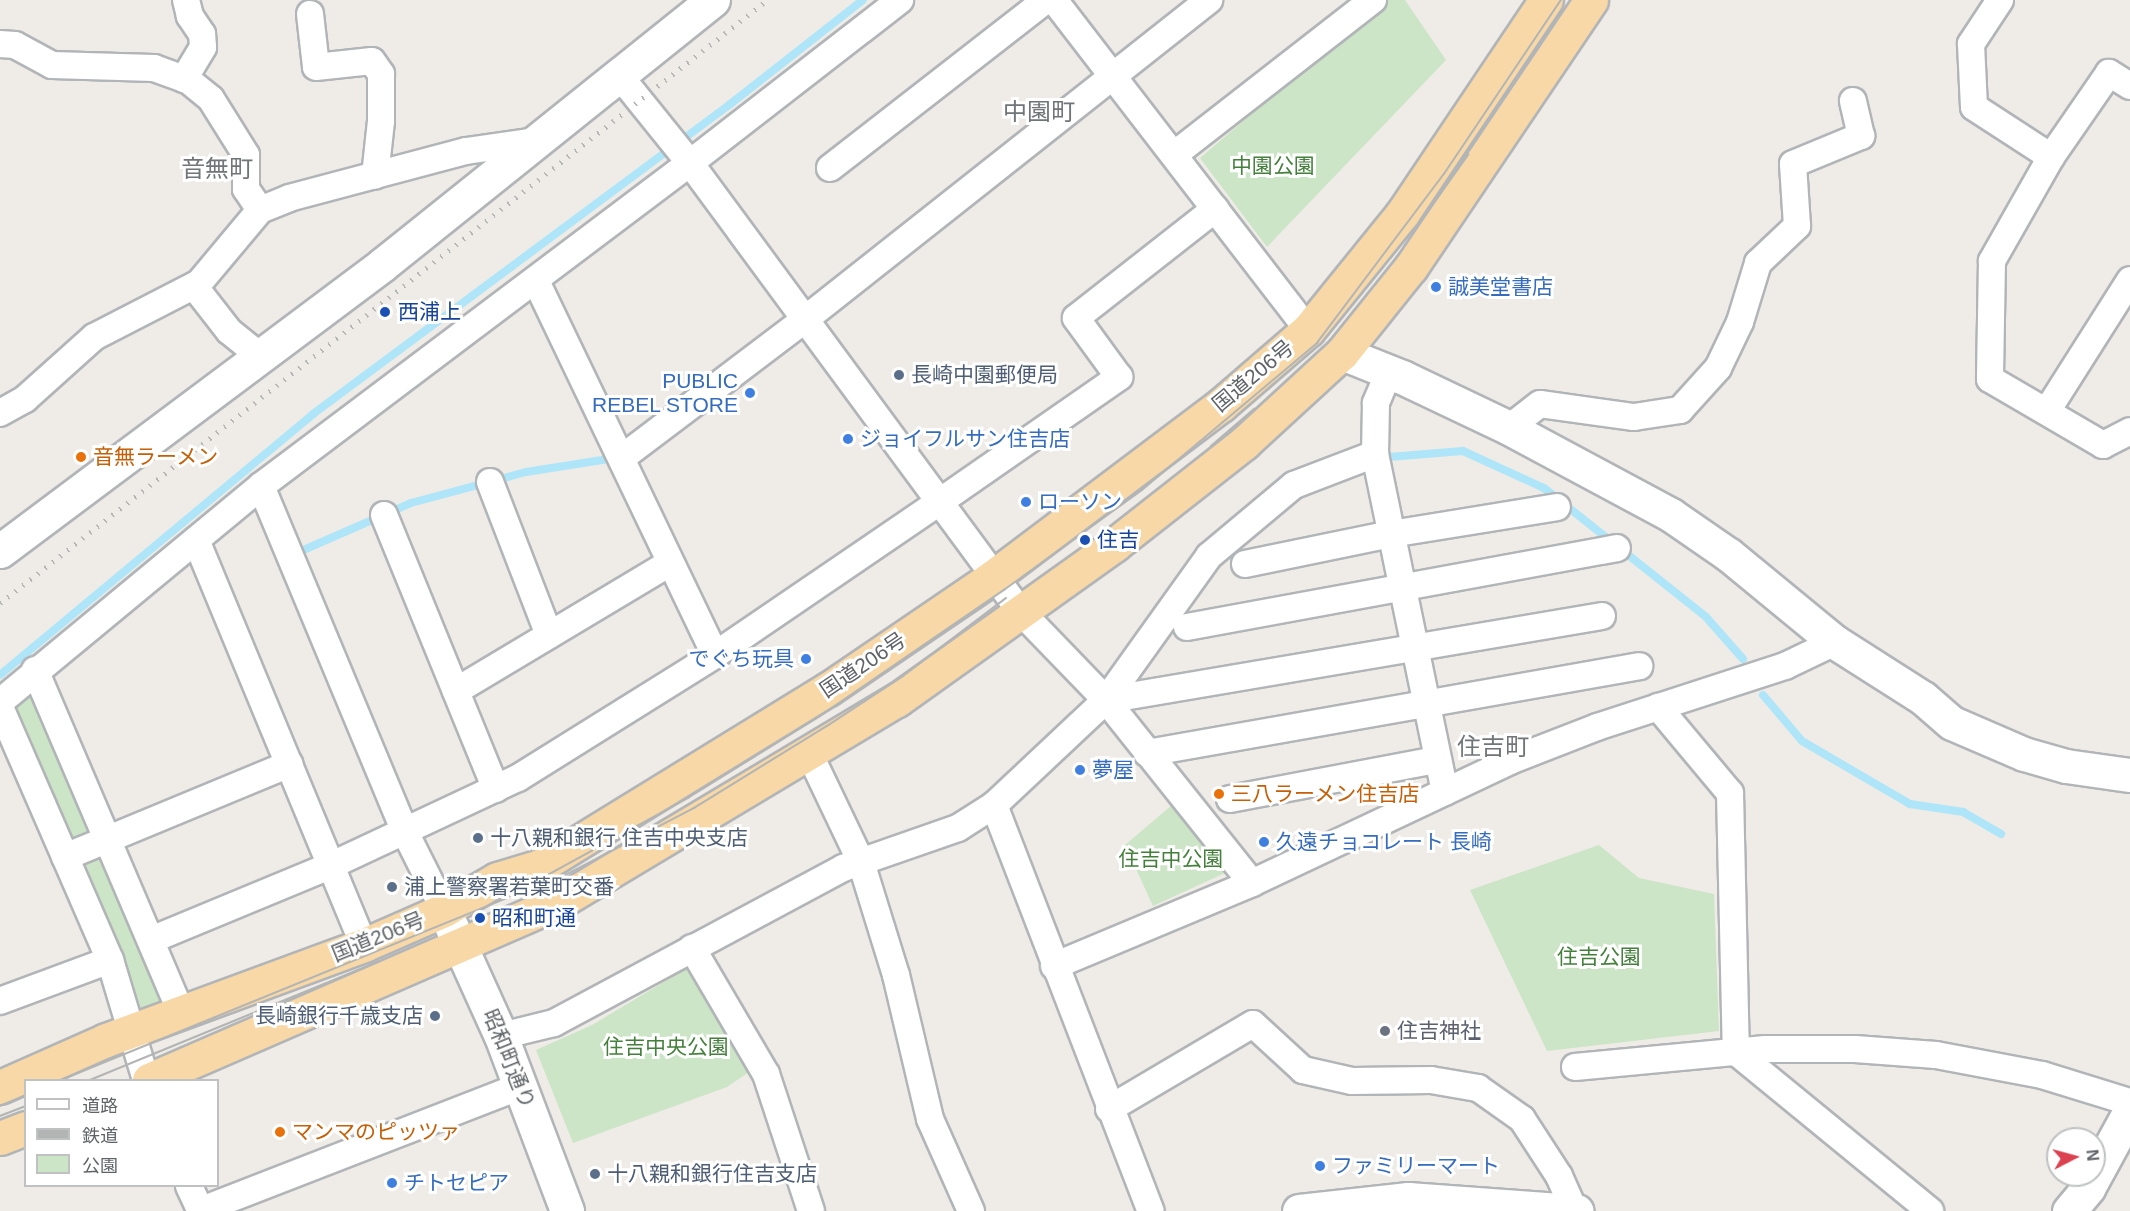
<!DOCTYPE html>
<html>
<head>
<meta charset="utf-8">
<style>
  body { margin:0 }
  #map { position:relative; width:2130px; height:1211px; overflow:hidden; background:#efece7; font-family:Helvetica,"Noto Sans JP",sans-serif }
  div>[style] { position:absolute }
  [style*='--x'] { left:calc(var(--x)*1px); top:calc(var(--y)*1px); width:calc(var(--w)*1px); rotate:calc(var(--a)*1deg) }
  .green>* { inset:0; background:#cbe5c6 }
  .stream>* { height:8px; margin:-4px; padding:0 4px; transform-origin:4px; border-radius:4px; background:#aee5f8 }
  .roads { filter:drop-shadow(2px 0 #b2b5b8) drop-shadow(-2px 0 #b2b5b8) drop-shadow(0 2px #b2b5b8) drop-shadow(0 -2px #b2b5b8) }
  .minor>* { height:26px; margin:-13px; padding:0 13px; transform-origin:13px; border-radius:13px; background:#fff }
  .tertiary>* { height:33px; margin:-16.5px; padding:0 16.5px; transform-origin:16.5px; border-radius:16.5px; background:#fff }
  .trunk>* { height:33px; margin:-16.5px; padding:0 16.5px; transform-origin:16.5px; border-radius:16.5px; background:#f7d8a6 }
  .tram>* { height:1.5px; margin:-0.75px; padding:0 0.75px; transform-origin:0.75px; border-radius:0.75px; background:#b3b4b4 }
  .rail>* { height:4.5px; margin-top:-2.25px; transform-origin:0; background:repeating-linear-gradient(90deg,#b3b4b4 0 1.5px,transparent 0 9.5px) }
  .dots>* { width:16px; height:16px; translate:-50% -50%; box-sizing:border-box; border:3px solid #fff; border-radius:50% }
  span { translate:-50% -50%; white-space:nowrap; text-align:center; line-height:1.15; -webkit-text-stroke:6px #fff; paint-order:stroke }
  .park-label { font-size:21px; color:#44803c }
  .shop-label { font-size:21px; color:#366cbe }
  .left { translate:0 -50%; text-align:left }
  .right { translate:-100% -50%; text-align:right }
  .transit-label { font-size:21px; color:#164399 }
  .service-label { font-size:21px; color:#4e5e75 }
  .street-label { font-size:21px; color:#5f6366 }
  .food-label { font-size:21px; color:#c56008 }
  .worship-label { font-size:21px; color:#5b616d }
  .quarter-label { font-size:24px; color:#707578 }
  .legend { position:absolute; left:24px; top:1079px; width:195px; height:108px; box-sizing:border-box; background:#fff; border:2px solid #bfc1c2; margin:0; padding:8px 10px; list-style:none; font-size:18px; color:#5f6366 }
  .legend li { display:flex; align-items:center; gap:12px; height:30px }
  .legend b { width:30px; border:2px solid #bfc1c2 }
  .north { position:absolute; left:2046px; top:1127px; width:60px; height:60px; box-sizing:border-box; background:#fff; border:2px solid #bfc1c2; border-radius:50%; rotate:84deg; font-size:16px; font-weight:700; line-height:24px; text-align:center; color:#5f6366 }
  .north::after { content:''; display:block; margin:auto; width:21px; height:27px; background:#dc4150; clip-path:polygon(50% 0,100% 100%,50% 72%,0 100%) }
</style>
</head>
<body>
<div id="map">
  <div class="green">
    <i style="clip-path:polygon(1384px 0,1405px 0,1446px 60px,1267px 247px,1200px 158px)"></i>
    <i style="clip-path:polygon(35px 688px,103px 838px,67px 851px,8px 710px)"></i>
    <i style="clip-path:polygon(1172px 805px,1225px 873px,1153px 906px,1125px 845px)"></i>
    <i style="clip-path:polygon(1599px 845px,1639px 878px,1714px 894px,1719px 1031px,1547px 1051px,1470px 890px)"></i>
    <i style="clip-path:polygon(107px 848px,172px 1008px,133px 1025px,72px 862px)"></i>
    <i style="clip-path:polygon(689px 967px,749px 1072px,727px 1087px,573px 1143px,536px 1050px,592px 1025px)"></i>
  </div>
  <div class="stream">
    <i style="--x:1389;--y:457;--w:74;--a:-4.6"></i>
    <i style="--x:1463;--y:451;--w:89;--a:24.6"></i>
    <i style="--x:1544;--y:488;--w:207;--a:38.5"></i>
    <i style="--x:1706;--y:617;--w:56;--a:48.6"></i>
    <i style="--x:292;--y:555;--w:130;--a:-23.6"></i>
    <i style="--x:411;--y:503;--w:119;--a:-15.1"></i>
    <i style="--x:526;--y:472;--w:90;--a:-8.9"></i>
    <i style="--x:0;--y:675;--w:408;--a:-39.8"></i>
    <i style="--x:313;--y:414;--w:518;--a:-36.6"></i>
    <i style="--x:729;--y:105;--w:170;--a:-38.1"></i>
    <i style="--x:1763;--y:695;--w:60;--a:49.7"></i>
    <i style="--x:1802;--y:741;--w:125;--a:30.3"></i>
    <i style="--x:1910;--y:804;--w:54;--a:8.6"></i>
    <i style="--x:1963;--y:812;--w:44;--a:30.1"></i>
  </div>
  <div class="roads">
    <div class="minor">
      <i style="--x:1054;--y:0;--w:416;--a:52.4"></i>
      <i style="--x:2000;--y:0;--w:53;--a:123.4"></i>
      <i style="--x:1971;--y:44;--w:63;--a:87.3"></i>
      <i style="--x:1974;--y:107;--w:92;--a:33"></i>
      <i style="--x:310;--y:14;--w:53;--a:83.5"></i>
      <i style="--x:316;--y:67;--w:56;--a:-6.1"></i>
      <i style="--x:372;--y:61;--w:16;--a:55"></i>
      <i style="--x:381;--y:74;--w:47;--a:90"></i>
      <i style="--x:381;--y:121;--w:55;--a:96.2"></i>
      <i style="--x:0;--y:44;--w:15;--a:4"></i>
      <i style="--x:15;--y:45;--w:42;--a:28.4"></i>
      <i style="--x:52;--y:65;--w:102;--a:1.7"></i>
      <i style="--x:154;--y:68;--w:37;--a:20"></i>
      <i style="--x:189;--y:81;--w:28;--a:39"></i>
      <i style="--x:211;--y:99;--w:66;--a:58"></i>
      <i style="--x:246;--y:155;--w:34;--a:90"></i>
      <i style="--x:246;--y:189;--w:25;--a:56"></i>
      <i style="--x:619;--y:75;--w:113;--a:51.1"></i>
      <i style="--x:690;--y:163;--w:556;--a:53.62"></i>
      <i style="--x:1020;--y:611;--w:124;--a:46"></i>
      <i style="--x:1106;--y:700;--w:234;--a:51.4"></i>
      <i style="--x:184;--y:79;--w:37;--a:-59"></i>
      <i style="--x:203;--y:47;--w:13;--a:-94"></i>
      <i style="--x:202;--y:34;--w:22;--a:-124"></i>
      <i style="--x:190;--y:16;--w:16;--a:-104"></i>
      <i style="--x:2130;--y:86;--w:25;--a:-148"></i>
      <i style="--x:2109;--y:73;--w:102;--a:124.6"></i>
      <i style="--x:2051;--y:157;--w:120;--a:119.6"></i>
      <i style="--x:1992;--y:261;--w:118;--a:91"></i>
      <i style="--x:1990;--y:379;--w:131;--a:30.3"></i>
      <i style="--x:2103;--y:445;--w:30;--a:-27"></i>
      <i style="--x:1175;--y:154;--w:251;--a:-37.9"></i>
      <i style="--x:830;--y:168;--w:274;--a:-37.9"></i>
      <i style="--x:536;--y:281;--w:415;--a:64.4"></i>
      <i style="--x:194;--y:286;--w:57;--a:52.1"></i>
      <i style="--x:229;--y:331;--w:40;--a:39"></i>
      <i style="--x:1389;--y:372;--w:34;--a:113"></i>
      <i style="--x:1376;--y:403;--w:51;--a:91.1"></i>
      <i style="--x:1375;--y:454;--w:345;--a:78.3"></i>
      <i style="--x:2047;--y:411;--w:155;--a:-57.6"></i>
      <i style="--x:0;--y:413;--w:29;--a:-29"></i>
      <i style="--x:25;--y:399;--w:93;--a:-41.9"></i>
      <i style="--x:94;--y:337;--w:118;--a:-27.2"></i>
      <i style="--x:199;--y:283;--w:95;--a:-50.1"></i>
      <i style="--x:260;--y:210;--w:31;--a:-22"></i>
      <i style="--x:289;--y:198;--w:183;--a:-14.9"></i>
      <i style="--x:466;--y:151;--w:72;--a:-8"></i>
      <i style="--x:1509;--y:428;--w:39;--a:-38"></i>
      <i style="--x:1540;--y:404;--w:95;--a:7.9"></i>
      <i style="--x:1634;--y:417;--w:47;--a:-8.7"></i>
      <i style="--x:1680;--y:410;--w:57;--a:-47.9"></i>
      <i style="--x:1718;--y:368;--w:51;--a:-64.4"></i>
      <i style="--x:1740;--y:322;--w:62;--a:-73"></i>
      <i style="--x:1758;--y:263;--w:54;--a:-43.5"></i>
      <i style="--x:1797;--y:226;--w:62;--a:-93.7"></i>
      <i style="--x:1793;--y:164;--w:74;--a:-22.4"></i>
      <i style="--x:1861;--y:136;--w:36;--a:-103"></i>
      <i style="--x:623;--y:457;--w:226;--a:-37.1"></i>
      <i style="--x:803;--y:321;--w:518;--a:-38.33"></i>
      <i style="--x:490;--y:482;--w:164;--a:68.9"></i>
      <i style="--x:261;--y:486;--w:375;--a:67.4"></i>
      <i style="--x:405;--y:832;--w:87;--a:63.4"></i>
      <i style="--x:384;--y:515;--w:296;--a:67.8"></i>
      <i style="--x:196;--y:540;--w:438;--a:67.5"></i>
      <i style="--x:1245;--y:564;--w:149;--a:-11.6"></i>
      <i style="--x:1391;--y:534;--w:168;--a:-9.2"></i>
      <i style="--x:1187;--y:627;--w:437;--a:-10.4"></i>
      <i style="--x:35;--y:670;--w:372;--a:66.9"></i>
      <i style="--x:456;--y:691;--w:249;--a:-30.9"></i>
      <i style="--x:1106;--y:700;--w:503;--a:-9.61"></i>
      <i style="--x:0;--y:702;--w:339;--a:-39.6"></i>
      <i style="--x:261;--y:486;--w:537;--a:-36.98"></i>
      <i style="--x:690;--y:163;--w:266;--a:-37.8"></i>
      <i style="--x:0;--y:707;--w:276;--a:66.5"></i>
      <i style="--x:110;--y:960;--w:125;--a:73.3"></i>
      <i style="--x:1658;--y:707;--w:112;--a:50.1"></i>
      <i style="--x:1730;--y:793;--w:259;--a:88.7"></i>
      <i style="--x:1736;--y:1052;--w:251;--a:39.3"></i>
      <i style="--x:1147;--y:753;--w:500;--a:-10"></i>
      <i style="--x:810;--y:755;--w:119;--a:64.5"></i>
      <i style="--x:861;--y:862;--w:118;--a:72.8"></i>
      <i style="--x:896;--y:975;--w:148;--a:76.7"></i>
      <i style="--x:930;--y:1119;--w:101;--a:66"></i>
      <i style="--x:1230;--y:799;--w:211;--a:-10.7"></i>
      <i style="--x:994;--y:805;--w:435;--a:68.9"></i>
      <i style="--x:65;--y:857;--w:243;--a:-22.5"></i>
      <i style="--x:151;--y:940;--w:196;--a:-22.5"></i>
      <i style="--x:332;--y:865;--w:205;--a:-25.1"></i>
      <i style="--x:518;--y:778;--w:232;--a:-32"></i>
      <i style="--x:715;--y:655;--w:270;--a:-34.3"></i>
      <i style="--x:938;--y:503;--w:221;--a:-34.8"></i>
      <i style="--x:1119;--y:377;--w:73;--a:-126.1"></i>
      <i style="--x:1076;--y:318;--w:177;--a:-38.1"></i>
      <i style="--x:692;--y:948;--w:146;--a:59.6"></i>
      <i style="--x:766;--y:1074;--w:144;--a:71.8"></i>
      <i style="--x:1054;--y:966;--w:215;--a:-22.7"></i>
      <i style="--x:1252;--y:883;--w:285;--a:-25.3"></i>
      <i style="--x:1510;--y:761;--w:93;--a:-21.3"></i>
      <i style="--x:1597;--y:727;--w:198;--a:-18"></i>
      <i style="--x:1785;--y:666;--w:55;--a:-25.6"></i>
      <i style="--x:0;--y:1001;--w:117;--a:-20.4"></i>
      <i style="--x:501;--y:1036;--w:55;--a:-13.8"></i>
      <i style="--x:554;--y:1023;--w:328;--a:-28.2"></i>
      <i style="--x:843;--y:868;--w:122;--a:-19.2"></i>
      <i style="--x:958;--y:828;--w:43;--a:-32.6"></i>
      <i style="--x:994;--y:805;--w:154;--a:-43.2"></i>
      <i style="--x:1106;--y:700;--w:177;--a:-54.4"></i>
      <i style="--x:1209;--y:556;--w:111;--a:-39.9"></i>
      <i style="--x:1294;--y:485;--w:87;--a:-20.9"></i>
      <i style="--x:1575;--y:1067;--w:191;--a:-5.4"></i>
      <i style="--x:1765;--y:1049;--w:90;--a:0"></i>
      <i style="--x:1855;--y:1049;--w:81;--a:4.2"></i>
      <i style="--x:1936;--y:1055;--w:108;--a:10.7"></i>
      <i style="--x:2042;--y:1075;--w:92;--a:17.1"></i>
      <i style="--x:1109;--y:1109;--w:167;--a:-30.6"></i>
      <i style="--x:1253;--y:1024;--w:68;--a:42.6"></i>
      <i style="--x:1303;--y:1070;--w:50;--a:12.7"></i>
      <i style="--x:1352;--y:1081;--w:79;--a:-0.7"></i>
      <i style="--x:1431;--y:1080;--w:48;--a:9.7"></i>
      <i style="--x:1478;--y:1088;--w:54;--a:35.2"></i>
      <i style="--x:1522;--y:1119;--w:68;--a:57"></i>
      <i style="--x:1559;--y:1176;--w:37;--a:66"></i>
      <i style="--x:189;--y:1186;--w:26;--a:65"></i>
      <i style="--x:199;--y:1211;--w:345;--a:-21.2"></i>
    </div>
    <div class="tertiary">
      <i style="--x:1342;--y:353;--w:65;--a:21.8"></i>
      <i style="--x:1402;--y:377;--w:119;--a:25.5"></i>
      <i style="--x:1509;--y:428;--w:184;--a:28.2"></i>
      <i style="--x:1671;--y:515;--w:70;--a:34.6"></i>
      <i style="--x:1729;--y:555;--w:137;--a:39.4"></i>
      <i style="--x:1835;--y:642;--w:104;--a:32.5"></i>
      <i style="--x:1923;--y:698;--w:38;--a:41"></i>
      <i style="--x:1952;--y:723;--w:78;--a:23.3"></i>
      <i style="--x:2024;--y:754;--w:44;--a:15.9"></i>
      <i style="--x:2066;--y:766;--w:65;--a:8"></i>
      <i style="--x:0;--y:551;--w:477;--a:-36.8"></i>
      <i style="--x:382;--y:265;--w:424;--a:-38.7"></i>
      <i style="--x:444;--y:910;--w:138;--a:65.7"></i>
      <i style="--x:501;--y:1036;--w:187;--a:69.3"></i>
      <i style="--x:1299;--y:1211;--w:110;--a:-6.3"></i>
      <i style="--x:1408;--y:1199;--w:169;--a:4.1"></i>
      <i style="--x:2069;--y:1211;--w:30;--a:-50"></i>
      <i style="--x:2088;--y:1188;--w:88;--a:-61.4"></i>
    </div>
    <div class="trunk">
      <i style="--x:149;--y:1080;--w:447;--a:-23.5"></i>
      <i style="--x:559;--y:902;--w:394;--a:-30.9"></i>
      <i style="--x:897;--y:700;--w:267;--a:-35.5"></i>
      <i style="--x:1114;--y:545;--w:165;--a:-38.1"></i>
      <i style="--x:1244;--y:443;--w:133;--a:-42.6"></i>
      <i style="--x:1342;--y:353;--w:110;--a:-51.3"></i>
      <i style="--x:1411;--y:267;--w:322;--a:-56"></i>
      <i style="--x:0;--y:1087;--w:116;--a:-23.9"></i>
      <i style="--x:106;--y:1040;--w:275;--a:-20.2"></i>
      <i style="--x:364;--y:945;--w:87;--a:-23.6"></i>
      <i style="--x:444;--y:910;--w:61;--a:-30.3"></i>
      <i style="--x:497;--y:879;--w:45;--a:-16.8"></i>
      <i style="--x:540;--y:866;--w:338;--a:-31.6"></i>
      <i style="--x:828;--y:689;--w:201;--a:-34.2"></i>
      <i style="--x:994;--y:576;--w:284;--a:-37"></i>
      <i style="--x:1221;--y:405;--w:115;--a:-40.8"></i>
      <i style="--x:1308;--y:330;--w:149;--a:-51"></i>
      <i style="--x:1402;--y:214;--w:258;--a:-56.1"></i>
      <i style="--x:0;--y:1138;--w:28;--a:-21"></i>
    </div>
  </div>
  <div class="tram">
    <i style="--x:1419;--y:224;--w:85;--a:-54.6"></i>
    <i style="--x:1211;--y:446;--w:57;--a:-40.7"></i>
    <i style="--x:546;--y:885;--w:167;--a:-27.5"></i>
    <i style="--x:694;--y:808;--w:156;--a:-31.7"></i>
    <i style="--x:827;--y:726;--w:91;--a:-33.3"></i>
    <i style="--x:903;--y:676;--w:129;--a:-37.1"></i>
    <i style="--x:61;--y:1080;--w:481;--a:-22.2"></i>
    <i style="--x:506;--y:898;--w:208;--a:-28.8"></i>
    <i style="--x:688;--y:798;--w:155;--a:-31.8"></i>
    <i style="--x:820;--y:716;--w:223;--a:-34.4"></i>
    <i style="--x:1004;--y:590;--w:170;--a:-35.9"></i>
    <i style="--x:1142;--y:490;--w:229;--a:-40"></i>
    <i style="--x:1317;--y:343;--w:211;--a:-53.1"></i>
    <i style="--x:1444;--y:174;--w:210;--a:-56.1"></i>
    <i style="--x:90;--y:1080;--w:313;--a:-22.3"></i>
    <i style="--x:0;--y:1106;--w:28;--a:-23"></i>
    <i style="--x:0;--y:1116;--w:28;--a:-21"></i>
  </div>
  <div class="rail">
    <i style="--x:0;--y:603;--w:976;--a:-38.17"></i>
  </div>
  <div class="dots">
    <i style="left:1436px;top:287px;background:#3f7fe0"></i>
    <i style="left:385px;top:312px;background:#1a4fb4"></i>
    <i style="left:899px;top:375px;background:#5c6f8a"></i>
    <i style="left:750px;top:393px;background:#3f7fe0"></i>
    <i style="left:848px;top:439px;background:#3f7fe0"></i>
    <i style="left:81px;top:457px;background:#e8710a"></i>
    <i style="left:1026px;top:502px;background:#3f7fe0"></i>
    <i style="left:1085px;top:540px;background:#1a4fb4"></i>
    <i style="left:806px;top:659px;background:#3f7fe0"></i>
    <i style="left:1080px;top:770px;background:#3f7fe0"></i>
    <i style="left:1219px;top:794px;background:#e8710a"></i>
    <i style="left:478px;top:838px;background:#5c6f8a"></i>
    <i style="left:1264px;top:842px;background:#3f7fe0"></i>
    <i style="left:392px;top:887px;background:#5c6f8a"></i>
    <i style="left:480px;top:918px;background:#1a4fb4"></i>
    <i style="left:435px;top:1016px;background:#5c6f8a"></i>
    <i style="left:1385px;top:1031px;background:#6b7280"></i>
    <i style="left:280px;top:1132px;background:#e8710a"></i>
    <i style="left:1320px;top:1166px;background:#3f7fe0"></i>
    <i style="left:595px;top:1174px;background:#5c6f8a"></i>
    <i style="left:392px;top:1183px;background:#3f7fe0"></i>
  </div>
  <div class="park-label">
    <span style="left:1273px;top:166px">中園公園</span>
    <span style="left:1171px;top:859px">住吉中公園</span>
    <span style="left:1599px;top:957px">住吉公園</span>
    <span style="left:666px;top:1047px">住吉中央公園</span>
  </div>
  <div class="shop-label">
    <span class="left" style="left:1448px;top:287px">誠美堂書店</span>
    <span class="right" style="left:738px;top:393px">PUBLIC<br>REBEL STORE</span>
    <span class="left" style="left:860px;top:439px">ジョイフルサン住吉店</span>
    <span class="left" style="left:1038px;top:502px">ローソン</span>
    <span class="right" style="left:794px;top:659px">でぐち玩具</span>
    <span class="left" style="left:1092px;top:770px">夢屋</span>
    <span class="left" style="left:1276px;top:842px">久遠チョコレート 長崎</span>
    <span class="left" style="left:1332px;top:1166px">ファミリーマート</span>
    <span class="left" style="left:404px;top:1183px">チトセピア</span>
  </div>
  <div class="transit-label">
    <span class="left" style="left:398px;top:312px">西浦上</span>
    <span class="left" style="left:1097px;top:540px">住吉</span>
    <span class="left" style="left:492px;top:918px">昭和町通</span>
  </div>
  <div class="service-label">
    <span class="left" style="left:911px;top:375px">長崎中園郵便局</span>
    <span class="left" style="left:490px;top:838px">十八親和銀行 住吉中央支店</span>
    <span class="left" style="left:404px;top:887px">浦上警察署若葉町交番</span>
    <span class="right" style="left:423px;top:1016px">長崎銀行千歳支店</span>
    <span class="left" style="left:607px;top:1174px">十八親和銀行住吉支店</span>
  </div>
  <div class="street-label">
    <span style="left:1253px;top:376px;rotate:-40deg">国道206号</span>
    <span style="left:863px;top:665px;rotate:-34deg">国道206号</span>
    <span style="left:378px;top:937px;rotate:-22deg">国道206号</span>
    <span style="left:509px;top:1059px;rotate:68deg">昭和町通り</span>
  </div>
  <div class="food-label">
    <span class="left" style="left:93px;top:457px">音無ラーメン</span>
    <span class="left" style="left:1231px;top:794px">三八ラーメン住吉店</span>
    <span class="left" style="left:292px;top:1132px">マンマのピッツァ</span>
  </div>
  <div class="worship-label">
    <span class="left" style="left:1397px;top:1031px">住吉神社</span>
  </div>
  <div class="quarter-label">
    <span style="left:1039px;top:112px">中園町</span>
    <span style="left:217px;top:169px">音無町</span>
    <span style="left:1493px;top:747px">住吉町</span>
  </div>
  <ul class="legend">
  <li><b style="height:8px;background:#fff"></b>道路</li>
  <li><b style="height:8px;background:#b3b4b4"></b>鉄道</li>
  <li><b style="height:16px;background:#cbe5c6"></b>公園</li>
  </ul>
  <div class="north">N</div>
</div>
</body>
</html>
